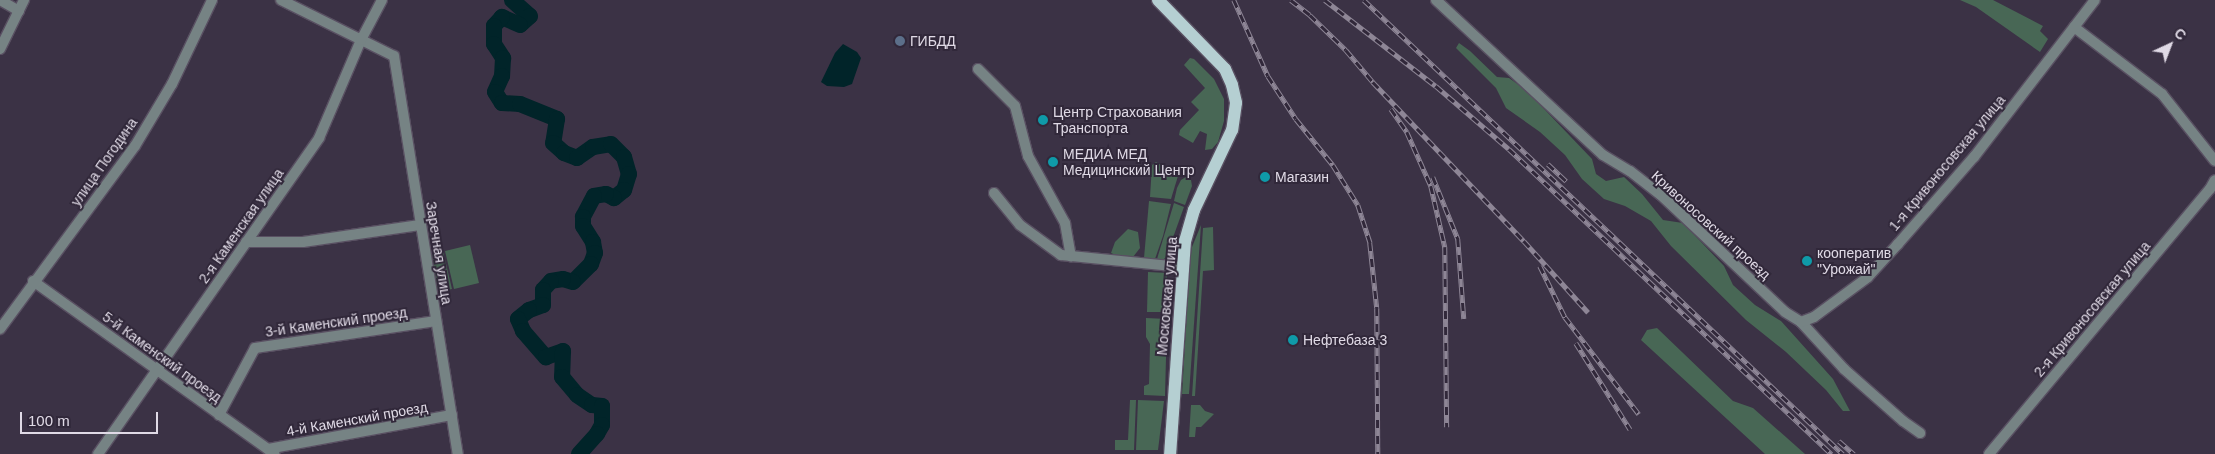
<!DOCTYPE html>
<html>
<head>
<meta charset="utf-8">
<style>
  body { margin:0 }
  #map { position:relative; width:2215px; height:454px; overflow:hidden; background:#3b3245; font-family:Helvetica,sans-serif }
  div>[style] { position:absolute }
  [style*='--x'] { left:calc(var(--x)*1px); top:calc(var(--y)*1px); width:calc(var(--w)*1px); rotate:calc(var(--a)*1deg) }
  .green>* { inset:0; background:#486755 }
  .water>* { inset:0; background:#012429 }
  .river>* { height:16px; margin:-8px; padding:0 8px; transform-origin:8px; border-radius:8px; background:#012429 }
  .roads { filter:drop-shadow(1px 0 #595062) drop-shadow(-1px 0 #595062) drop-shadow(0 1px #595062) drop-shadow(0 -1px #595062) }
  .minor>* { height:10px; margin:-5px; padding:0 5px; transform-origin:5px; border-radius:5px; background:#768384 }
  .major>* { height:12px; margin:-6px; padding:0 6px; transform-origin:6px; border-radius:6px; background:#b5cfd2 }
  .rail>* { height:4.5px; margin-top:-2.25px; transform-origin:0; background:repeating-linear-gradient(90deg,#31283a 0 8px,#8e8696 0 16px); box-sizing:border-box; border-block:1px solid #8e8696 }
  .dots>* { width:14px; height:14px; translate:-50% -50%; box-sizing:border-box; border:2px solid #31283a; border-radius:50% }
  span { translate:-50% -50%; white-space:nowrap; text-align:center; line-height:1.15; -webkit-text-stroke:4px #31283a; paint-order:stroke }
  .poi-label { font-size:14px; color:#e0dae6 }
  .left { translate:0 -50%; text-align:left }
  .street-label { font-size:14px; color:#e0dae6 }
  .north { position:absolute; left:2145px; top:20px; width:50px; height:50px; -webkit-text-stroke:4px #31283a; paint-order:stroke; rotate:43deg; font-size:14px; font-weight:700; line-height:20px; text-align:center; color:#e0dae6 }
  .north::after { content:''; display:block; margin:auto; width:18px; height:22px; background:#e0dae6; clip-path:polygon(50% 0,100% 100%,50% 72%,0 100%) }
  .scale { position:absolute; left:20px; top:412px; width:138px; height:22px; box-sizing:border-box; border:2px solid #e0dae6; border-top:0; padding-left:6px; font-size:15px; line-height:18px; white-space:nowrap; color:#e0dae6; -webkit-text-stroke:4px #31283a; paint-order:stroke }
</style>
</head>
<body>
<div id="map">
  <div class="green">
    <i style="clip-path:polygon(1960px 0,1993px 0,2043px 26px,2040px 31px,2048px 39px,2040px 52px,1976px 7px)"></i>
    <i style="clip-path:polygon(1459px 43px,1470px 51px,1497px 77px,1509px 78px,1526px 90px,1592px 159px,1596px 174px,1606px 181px,1624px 177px,1642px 194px,1663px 220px,1683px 223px,1724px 266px,1733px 285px,1755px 305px,1781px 321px,1833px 379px,1850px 411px,1843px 411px,1826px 390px,1786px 352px,1746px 320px,1671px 246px,1651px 221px,1625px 206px,1604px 199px,1582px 179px,1565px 155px,1540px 132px,1506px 108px,1496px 88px,1456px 48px)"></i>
    <i style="clip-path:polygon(1190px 58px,1194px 59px,1214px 79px,1224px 99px,1224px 121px,1218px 142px,1212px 149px,1205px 150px,1207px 134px,1200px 131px,1193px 143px,1179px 135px,1180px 130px,1199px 110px,1191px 102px,1205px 88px,1184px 65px)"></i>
    <i style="clip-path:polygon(1156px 162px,1178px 176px,1171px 199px,1150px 197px,1152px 165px)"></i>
    <i style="clip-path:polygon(1186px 177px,1191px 180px,1192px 186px,1185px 205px,1174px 201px,1177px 188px,1181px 180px)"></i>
    <i style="clip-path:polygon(1149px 201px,1171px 204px,1163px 236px,1155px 259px,1144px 258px)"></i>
    <i style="clip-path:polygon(1174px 203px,1184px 207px,1166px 257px,1163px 260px,1157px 259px)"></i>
    <i style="clip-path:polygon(1201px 225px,1189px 394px,1182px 394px,1190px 262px,1192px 247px)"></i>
    <i style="clip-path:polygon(1213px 227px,1214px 270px,1203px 271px,1195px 396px,1192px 396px,1203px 228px)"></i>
    <i style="clip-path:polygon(1128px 229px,1138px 232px,1140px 248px,1133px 257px,1122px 258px,1111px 253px,1115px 242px)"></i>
    <i style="clip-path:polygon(470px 245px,479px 283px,454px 289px,445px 251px)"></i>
    <i style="clip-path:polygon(443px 251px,452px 289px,438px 292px,430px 254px)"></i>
    <i style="clip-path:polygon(1148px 272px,1167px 273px,1166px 312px,1147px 312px)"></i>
    <i style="clip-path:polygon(1146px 318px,1167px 319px,1165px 396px,1144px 395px,1144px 386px,1149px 384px,1150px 344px,1146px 337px)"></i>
    <i style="clip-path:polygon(1657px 328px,1733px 401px,1753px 408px,1805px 454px,1765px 454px,1641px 340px,1647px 330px)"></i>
    <i style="clip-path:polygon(1130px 400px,1136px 400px,1134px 450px,1115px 450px,1115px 440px,1128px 440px)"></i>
    <i style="clip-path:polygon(1138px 400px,1164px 401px,1158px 450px,1136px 450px)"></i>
    <i style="clip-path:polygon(1191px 405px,1200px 405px,1205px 411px,1214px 414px,1201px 427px,1196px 427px,1195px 437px,1189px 437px)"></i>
  </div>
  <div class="water">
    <i style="clip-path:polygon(843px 44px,857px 52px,861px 58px,852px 84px,844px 87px,827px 86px,821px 82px,835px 53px)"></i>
  </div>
  <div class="river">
    <i style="--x:512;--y:0;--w:24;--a:42"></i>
    <i style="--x:530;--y:16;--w:13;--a:138"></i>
    <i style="--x:520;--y:25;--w:20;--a:-156"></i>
    <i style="--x:502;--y:17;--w:12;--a:132"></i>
    <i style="--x:494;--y:26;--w:18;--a:90"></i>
    <i style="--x:494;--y:44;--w:17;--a:57"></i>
    <i style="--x:503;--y:58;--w:18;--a:93"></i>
    <i style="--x:502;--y:76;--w:17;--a:114"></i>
    <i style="--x:495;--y:92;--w:13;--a:58"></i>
    <i style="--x:502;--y:103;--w:18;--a:3"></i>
    <i style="--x:520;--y:104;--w:40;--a:22"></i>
    <i style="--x:557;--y:119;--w:24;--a:99"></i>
    <i style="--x:553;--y:143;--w:15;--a:42"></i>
    <i style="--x:564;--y:153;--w:14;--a:21"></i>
    <i style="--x:577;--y:158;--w:19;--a:-35"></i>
    <i style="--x:593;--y:147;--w:18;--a:-9"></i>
    <i style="--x:611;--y:144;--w:18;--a:45"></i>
    <i style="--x:624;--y:157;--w:18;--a:74"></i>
    <i style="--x:629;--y:174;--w:17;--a:107"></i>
    <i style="--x:624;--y:190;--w:13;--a:141"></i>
    <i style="--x:614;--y:198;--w:9;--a:-153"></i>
    <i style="--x:606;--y:194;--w:12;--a:171"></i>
    <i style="--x:594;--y:196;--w:24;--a:118"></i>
    <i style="--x:583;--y:217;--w:9;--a:90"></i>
    <i style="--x:583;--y:226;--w:19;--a:58"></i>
    <i style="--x:593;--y:242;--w:11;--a:80"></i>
    <i style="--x:595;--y:253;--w:12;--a:110"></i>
    <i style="--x:591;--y:264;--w:25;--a:135"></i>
    <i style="--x:573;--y:282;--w:10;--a:-163"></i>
    <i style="--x:563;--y:279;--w:12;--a:171"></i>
    <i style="--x:551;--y:281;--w:12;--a:132"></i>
    <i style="--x:543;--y:290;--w:15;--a:90"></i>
    <i style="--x:543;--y:305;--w:15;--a:160"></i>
    <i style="--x:529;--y:310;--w:14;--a:141"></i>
    <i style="--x:518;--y:319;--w:13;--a:67"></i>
    <i style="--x:523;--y:331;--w:35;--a:49"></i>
    <i style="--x:546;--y:357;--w:18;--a:-19"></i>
    <i style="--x:563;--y:351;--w:26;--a:92"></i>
    <i style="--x:562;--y:377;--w:23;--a:50"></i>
    <i style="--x:577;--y:395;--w:18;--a:34"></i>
    <i style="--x:592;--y:405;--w:10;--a:6"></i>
    <i style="--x:602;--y:406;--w:19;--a:90"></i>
    <i style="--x:602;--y:425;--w:10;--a:119"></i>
    <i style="--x:597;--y:434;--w:27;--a:132"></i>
  </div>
  <div class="roads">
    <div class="minor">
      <i style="--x:0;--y:0;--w:22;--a:30"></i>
      <i style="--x:281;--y:0;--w:126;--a:26.4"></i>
      <i style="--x:394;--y:56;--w:403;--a:80.9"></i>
      <i style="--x:1436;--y:0;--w:228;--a:42.9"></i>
      <i style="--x:1603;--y:155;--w:31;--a:31"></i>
      <i style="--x:1630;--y:171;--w:39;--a:38"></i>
      <i style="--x:1661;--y:195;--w:170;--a:43.3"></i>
      <i style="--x:1785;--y:312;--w:19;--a:32"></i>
      <i style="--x:1801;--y:322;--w:64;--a:47.5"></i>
      <i style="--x:1844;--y:369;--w:79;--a:41.4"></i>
      <i style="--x:1903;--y:421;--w:21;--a:35"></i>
      <i style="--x:2074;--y:27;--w:111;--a:37.3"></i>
      <i style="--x:2162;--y:94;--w:85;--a:51.7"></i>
      <i style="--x:0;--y:49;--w:55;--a:-63.9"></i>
      <i style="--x:978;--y:69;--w:52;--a:45"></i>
      <i style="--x:1015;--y:106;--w:52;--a:75.4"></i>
      <i style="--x:1028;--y:156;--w:77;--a:61.1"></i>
      <i style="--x:1065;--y:223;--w:34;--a:80"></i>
      <i style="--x:994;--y:193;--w:41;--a:50.9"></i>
      <i style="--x:1020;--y:225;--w:51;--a:36.2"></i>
      <i style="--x:1061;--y:255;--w:122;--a:5.7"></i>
      <i style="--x:246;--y:242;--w:57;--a:0"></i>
      <i style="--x:303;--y:242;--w:118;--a:-8.3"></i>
      <i style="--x:33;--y:281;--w:297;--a:35.6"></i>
      <i style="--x:1801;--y:322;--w:14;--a:-21"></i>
      <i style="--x:1814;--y:317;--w:67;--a:-36.5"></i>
      <i style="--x:1868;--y:277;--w:45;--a:-47.7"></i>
      <i style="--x:1898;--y:244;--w:116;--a:-48.9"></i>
      <i style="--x:1974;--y:157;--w:198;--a:-52.4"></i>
      <i style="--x:0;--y:329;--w:227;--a:-53.6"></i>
      <i style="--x:135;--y:146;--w:72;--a:-59.2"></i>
      <i style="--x:172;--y:84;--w:93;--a:-64.5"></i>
      <i style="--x:219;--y:415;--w:76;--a:-61.8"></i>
      <i style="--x:255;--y:348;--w:183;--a:-8.5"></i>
      <i style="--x:268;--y:449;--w:187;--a:-10.5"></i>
      <i style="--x:98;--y:454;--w:386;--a:-55"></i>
      <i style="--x:319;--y:138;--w:107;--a:-66.8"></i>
      <i style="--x:361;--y:40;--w:45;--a:-62.3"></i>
      <i style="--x:1989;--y:454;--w:345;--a:-50.2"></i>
      <i style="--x:2210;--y:189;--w:10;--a:-61"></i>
    </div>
    <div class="major">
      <i style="--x:1158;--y:0;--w:96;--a:45.8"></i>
      <i style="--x:1225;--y:69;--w:17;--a:66"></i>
      <i style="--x:1232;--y:85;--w:18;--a:77"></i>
      <i style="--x:1236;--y:103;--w:27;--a:98"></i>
      <i style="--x:1232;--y:130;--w:89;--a:115.4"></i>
      <i style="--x:1194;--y:210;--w:32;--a:106"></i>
      <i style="--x:1185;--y:241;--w:214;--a:94"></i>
    </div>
  </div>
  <div class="rail">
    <i style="--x:1234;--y:0;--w:83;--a:65.9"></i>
    <i style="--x:1268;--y:76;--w:51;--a:56.9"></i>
    <i style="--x:1296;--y:119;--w:59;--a:51.2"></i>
    <i style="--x:1333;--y:165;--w:47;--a:58"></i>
    <i style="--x:1358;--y:205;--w:40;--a:72"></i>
    <i style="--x:1370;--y:243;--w:65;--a:83.9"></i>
    <i style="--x:1377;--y:308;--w:146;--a:89.6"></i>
    <i style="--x:1291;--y:0;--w:24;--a:38"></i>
    <i style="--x:1310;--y:15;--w:50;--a:44.2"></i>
    <i style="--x:1346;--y:50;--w:42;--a:49.8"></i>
    <i style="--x:1373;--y:82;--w:219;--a:46.5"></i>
    <i style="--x:1524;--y:241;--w:96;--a:48"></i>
    <i style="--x:1325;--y:0;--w:140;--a:37.8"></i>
    <i style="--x:1436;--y:86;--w:96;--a:40.8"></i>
    <i style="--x:1509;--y:149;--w:444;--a:43.4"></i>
    <i style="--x:1364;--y:0;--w:660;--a:43.47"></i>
    <i style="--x:1391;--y:109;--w:28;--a:55"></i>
    <i style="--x:1407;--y:132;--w:59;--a:66"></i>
    <i style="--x:1431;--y:186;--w:63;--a:77.1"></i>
    <i style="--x:1445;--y:247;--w:180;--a:89.4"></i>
    <i style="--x:1548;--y:164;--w:25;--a:43"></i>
    <i style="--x:1433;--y:177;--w:67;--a:68"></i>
    <i style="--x:1458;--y:239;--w:80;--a:85.7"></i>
    <i style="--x:1540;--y:266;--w:57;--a:63.9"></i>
    <i style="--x:1565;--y:317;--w:122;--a:52.7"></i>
    <i style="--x:1576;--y:343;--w:102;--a:57.9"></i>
    <i style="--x:1839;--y:441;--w:20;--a:41"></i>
  </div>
  <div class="dots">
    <i style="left:900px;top:41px;background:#5c6f8a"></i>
    <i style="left:1043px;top:120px;background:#0f9aa8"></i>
    <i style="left:1053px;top:162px;background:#0f9aa8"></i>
    <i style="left:1265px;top:177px;background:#0f9aa8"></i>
    <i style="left:1807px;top:261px;background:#0f9aa8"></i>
    <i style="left:1293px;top:340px;background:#0f9aa8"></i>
  </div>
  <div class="poi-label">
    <span class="left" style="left:910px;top:41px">ГИБДД</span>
    <span class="left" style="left:1053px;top:120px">Центр Страхования<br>Транспорта</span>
    <span class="left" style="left:1063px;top:162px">МЕДИА МЕД<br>Медицинский Центр</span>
    <span class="left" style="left:1275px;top:177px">Магазин</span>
    <span class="left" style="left:1817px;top:261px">кооператив<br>"Урожай"</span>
    <span class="left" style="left:1303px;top:340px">Нефтебаза 3</span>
  </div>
  <div class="street-label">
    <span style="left:104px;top:162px;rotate:-55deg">улица Погодина</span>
    <span style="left:1947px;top:163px;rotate:-50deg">1-я Кривоносовская улица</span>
    <span style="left:1711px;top:225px;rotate:42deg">Кривоносовский проезд</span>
    <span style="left:241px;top:226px;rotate:-55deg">2-я Каменская улица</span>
    <span style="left:439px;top:253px;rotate:81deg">Заречная улица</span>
    <span style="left:1167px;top:296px;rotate:-85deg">Московская улица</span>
    <span style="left:2092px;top:309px;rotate:-50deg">2-я Кривоносовская улица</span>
    <span style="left:336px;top:322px;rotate:-8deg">3-й Каменский проезд</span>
    <span style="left:162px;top:357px;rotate:36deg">5-й Каменский проезд</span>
    <span style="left:357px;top:419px;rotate:-10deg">4-й Каменский проезд</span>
  </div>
  <div class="north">С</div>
  <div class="scale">100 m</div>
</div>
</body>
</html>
